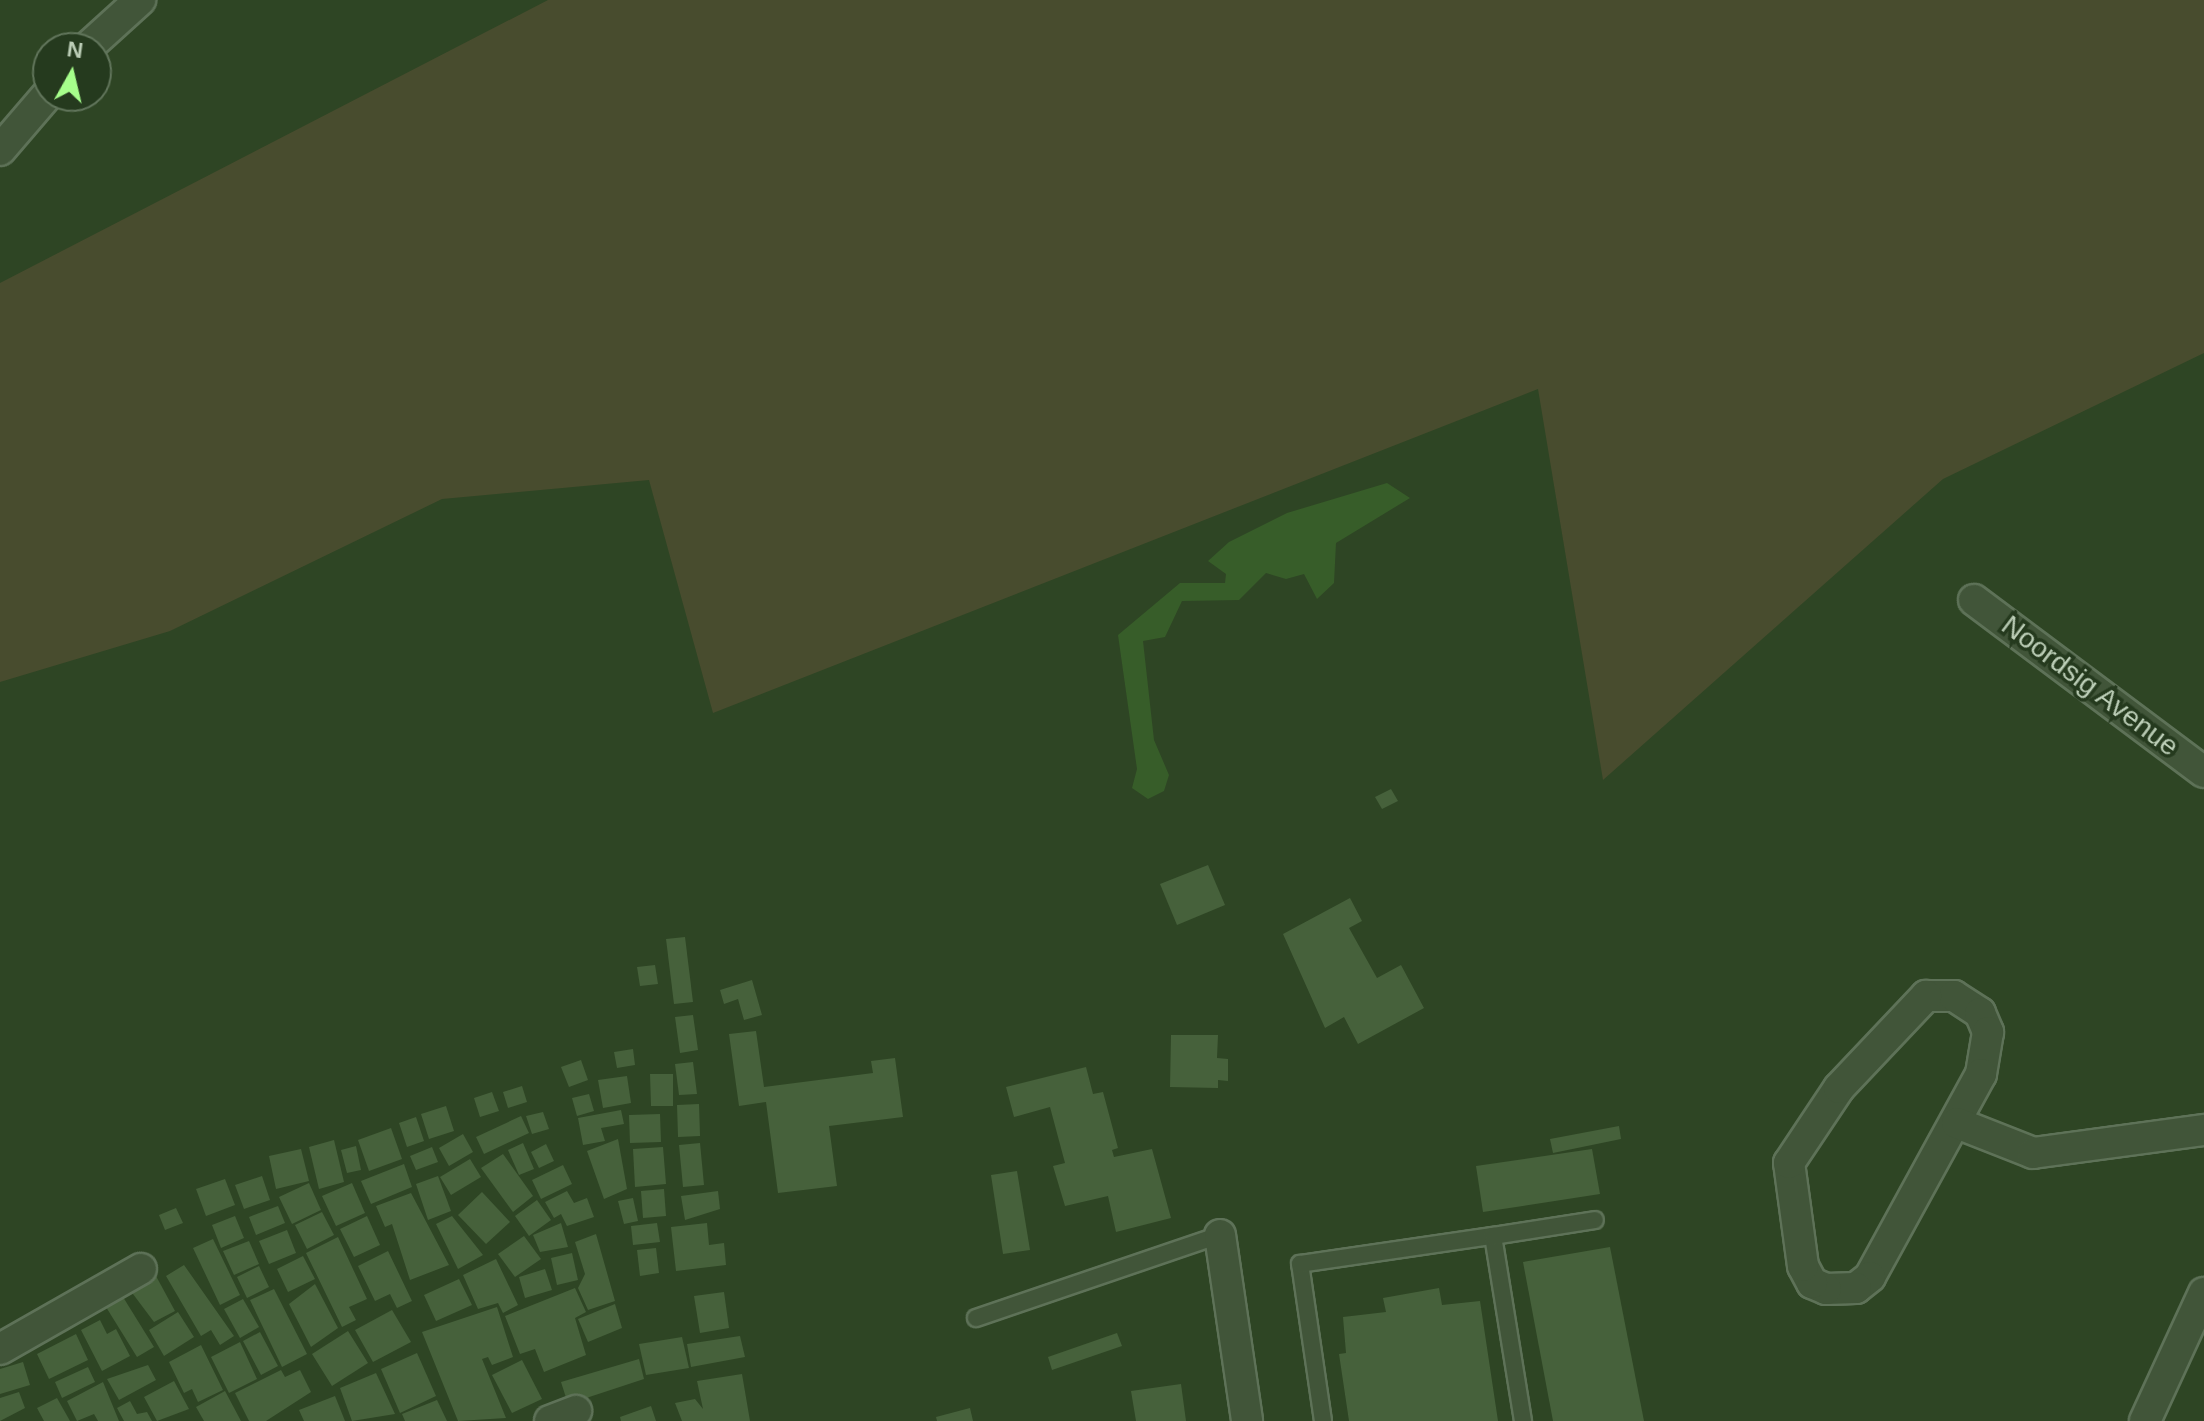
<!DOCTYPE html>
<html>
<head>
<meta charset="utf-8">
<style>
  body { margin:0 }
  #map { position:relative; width:2204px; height:1421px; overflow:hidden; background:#2e4524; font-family:Arial,sans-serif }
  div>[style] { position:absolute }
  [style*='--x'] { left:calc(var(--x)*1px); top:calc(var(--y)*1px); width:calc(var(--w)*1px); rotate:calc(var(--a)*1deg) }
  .green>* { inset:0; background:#484c2e }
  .water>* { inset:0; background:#375d29 }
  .building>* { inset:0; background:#46613b }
  .roads { filter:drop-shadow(2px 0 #5e7258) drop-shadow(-2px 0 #5e7258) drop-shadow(0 2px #5e7258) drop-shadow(0 -2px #5e7258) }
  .service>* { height:16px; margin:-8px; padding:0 8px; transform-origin:8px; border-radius:8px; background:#415539 }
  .minor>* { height:30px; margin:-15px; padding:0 15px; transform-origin:15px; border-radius:15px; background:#415539 }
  span { translate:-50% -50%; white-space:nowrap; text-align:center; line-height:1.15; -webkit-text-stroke:7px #253a1e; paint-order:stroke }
  .street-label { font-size:28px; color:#bcceb7 }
  .north { position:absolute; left:32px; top:32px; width:80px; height:80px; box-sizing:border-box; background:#253a1e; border:2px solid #61755b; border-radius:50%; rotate:8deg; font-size:22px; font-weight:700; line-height:32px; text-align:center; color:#bcceb7 }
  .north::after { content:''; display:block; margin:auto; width:28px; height:36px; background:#a6ff8b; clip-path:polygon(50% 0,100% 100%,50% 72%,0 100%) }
</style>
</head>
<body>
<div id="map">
  <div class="green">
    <i style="clip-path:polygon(548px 0,2204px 0,2204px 353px,1943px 479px,1603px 780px,1538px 389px,713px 713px,649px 480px,442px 499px,170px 631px,0 682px,0 283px)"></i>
  </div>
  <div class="water">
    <i style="clip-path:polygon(1387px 483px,1410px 498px,1336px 543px,1334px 583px,1317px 599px,1304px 574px,1286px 579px,1266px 573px,1239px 600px,1182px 601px,1165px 637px,1143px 641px,1154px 740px,1169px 775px,1164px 791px,1148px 799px,1132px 788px,1137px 769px,1118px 635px,1180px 583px,1225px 583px,1226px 574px,1208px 561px,1229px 542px,1287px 513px)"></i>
  </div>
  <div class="building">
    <i style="clip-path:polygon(1391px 789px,1398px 801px,1382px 809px,1375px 797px)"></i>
    <i style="clip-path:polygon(1208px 865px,1225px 905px,1177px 925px,1160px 884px)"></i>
    <i style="clip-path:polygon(1350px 898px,1362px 921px,1349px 928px,1377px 978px,1401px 965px,1424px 1008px,1358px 1044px,1344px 1017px,1325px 1028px,1283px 934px)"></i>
    <i style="clip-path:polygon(685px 937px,693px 1002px,674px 1004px,666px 939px)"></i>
    <i style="clip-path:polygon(655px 965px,658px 984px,640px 986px,637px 967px)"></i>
    <i style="clip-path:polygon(752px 980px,762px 1015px,744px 1020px,738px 999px,724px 1004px,720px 990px)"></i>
    <i style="clip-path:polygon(693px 1015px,698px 1050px,680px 1053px,675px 1017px)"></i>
    <i style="clip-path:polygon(756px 1031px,764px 1087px,873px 1073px,871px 1061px,895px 1058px,903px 1117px,829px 1126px,837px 1186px,778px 1193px,766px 1102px,739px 1106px,729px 1034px)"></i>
    <i style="clip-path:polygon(1171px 1035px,1218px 1035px,1217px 1058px,1228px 1059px,1228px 1081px,1218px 1080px,1218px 1088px,1170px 1087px)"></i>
    <i style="clip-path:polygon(633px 1049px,635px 1065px,617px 1068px,614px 1052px)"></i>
    <i style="clip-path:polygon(581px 1060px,588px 1080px,569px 1087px,561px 1067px)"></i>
    <i style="clip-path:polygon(693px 1062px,697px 1094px,679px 1095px,675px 1064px)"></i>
    <i style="clip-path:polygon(1086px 1067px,1093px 1094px,1103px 1092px,1118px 1148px,1112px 1150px,1114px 1157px,1152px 1149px,1171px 1218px,1116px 1232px,1108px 1196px,1065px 1206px,1053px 1166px,1065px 1163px,1050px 1107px,1014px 1117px,1006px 1087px)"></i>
    <i style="clip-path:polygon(650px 1074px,673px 1074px,673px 1106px,651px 1106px)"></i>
    <i style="clip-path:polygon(627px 1076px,631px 1103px,603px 1108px,598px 1080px)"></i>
    <i style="clip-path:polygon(522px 1086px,527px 1102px,508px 1108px,503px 1092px)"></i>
    <i style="clip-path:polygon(492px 1092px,499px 1111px,480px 1117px,474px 1098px)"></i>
    <i style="clip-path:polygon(589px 1094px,594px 1111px,577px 1116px,572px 1098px)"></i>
    <i style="clip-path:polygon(699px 1104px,700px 1136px,678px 1137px,677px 1105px)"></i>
    <i style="clip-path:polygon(446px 1106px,454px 1131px,429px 1139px,421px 1114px)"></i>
    <i style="clip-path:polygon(621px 1110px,624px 1124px,601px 1128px,605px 1141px,583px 1145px,578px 1118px)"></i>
    <i style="clip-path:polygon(543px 1112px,549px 1129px,532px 1134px,526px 1116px)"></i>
    <i style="clip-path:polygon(660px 1114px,661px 1142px,630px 1143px,629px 1115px)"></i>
    <i style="clip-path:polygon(521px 1116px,529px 1133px,484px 1154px,476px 1137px)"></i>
    <i style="clip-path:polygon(416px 1117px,424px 1141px,407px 1147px,399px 1123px)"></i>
    <i style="clip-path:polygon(1619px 1126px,1621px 1139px,1553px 1153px,1550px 1139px)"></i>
    <i style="clip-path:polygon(391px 1128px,402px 1159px,369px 1171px,358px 1140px)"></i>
    <i style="clip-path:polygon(463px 1134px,473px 1152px,449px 1166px,439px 1148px)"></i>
    <i style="clip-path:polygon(618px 1139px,627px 1189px,604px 1199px,587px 1151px)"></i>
    <i style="clip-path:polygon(334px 1140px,344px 1182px,319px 1189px,309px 1147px)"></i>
    <i style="clip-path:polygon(523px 1143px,534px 1169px,519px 1175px,508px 1150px)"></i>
    <i style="clip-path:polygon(700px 1143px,704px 1185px,683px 1187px,679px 1145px)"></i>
    <i style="clip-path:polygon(546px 1144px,554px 1161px,539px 1168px,531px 1152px)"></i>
    <i style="clip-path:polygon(356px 1146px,361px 1170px,347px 1173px,341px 1150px)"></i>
    <i style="clip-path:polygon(432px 1147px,438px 1162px,416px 1170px,410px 1156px)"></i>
    <i style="clip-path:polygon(663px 1147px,666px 1184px,635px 1187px,633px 1149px)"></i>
    <i style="clip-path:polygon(301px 1149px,309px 1181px,276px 1189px,269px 1156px)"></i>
    <i style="clip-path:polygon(1592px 1149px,1600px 1194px,1483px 1212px,1476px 1166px)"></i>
    <i style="clip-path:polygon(503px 1154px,533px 1196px,513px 1212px,481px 1168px)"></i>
    <i style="clip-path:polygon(470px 1159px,481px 1177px,451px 1195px,440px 1177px)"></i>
    <i style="clip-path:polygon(404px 1164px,412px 1187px,371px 1204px,361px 1181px)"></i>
    <i style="clip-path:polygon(563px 1165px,572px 1184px,541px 1199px,532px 1180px)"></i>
    <i style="clip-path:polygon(1017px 1171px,1030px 1250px,1003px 1254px,991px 1175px)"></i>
    <i style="clip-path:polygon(262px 1176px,270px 1200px,244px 1209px,235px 1185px)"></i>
    <i style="clip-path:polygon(438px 1176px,451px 1211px,428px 1220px,416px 1184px)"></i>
    <i style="clip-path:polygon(225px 1179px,235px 1205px,206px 1216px,196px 1189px)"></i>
    <i style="clip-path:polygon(309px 1183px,321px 1210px,292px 1224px,279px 1197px)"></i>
    <i style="clip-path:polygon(352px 1183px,365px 1213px,336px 1226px,322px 1196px)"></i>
    <i style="clip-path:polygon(664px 1189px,666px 1216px,643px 1218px,641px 1191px)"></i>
    <i style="clip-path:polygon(567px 1191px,574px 1203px,587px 1198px,594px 1217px,567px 1226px,561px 1214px,554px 1218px,545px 1202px)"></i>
    <i style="clip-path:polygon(718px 1191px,720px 1209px,685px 1220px,681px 1196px)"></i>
    <i style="clip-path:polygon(482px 1192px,510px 1222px,486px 1244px,458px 1215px)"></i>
    <i style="clip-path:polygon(411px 1193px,449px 1265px,410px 1280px,392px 1224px,385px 1227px,376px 1206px)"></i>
    <i style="clip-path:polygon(633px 1198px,638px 1221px,624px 1224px,618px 1201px)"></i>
    <i style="clip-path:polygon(537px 1200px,551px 1220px,529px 1236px,515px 1216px)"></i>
    <i style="clip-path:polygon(278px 1206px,285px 1223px,256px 1235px,249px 1217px)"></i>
    <i style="clip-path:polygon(176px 1208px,183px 1223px,165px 1230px,159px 1215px)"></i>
    <i style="clip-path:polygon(322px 1212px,334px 1235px,307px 1249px,295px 1225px)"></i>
    <i style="clip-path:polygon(235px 1216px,244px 1238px,221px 1248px,212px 1225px)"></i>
    <i style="clip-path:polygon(367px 1216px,380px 1245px,354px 1257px,340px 1229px)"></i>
    <i style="clip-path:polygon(452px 1216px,483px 1255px,458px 1269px,436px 1224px)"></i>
    <i style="clip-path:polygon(561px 1223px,568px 1247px,540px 1252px,533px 1235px)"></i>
    <i style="clip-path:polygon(657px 1223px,660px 1242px,633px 1245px,631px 1226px)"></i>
    <i style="clip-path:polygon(707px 1223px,709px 1245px,724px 1243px,726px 1265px,676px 1271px,671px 1227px)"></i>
    <i style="clip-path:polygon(287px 1230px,296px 1253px,269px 1264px,259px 1241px)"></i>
    <i style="clip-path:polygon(596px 1234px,615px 1301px,588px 1310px,578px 1288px,585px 1274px,575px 1242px)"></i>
    <i style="clip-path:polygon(524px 1236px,541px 1259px,515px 1277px,498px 1254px)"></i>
    <i style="clip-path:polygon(338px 1237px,367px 1299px,349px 1307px,356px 1320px,342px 1327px,306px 1253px)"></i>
    <i style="clip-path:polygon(213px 1239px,240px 1295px,220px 1305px,193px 1248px)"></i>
    <i style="clip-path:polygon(249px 1241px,259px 1264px,234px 1275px,223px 1251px)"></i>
    <i style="clip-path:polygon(1610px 1247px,1644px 1421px,1553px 1421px,1523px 1262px)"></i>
    <i style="clip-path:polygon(656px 1248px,659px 1273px,640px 1276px,637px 1250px)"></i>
    <i style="clip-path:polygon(388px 1251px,412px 1301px,397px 1308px,390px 1294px,375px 1301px,358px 1266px)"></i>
    <i style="clip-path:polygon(572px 1253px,578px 1280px,557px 1285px,551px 1258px)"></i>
    <i style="clip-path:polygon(303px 1256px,315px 1279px,288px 1292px,277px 1269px)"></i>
    <i style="clip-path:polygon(496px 1259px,518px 1305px,503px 1313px,498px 1303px,478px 1309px,463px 1275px)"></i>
    <i style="clip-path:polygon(184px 1265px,234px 1336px,220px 1345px,211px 1330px,201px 1336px,166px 1276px)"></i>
    <i style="clip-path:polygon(259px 1266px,269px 1287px,247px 1298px,237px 1277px)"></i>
    <i style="clip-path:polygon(545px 1269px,552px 1290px,525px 1298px,519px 1277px)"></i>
    <i style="clip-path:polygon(156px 1276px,175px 1311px,154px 1322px,130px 1290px)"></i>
    <i style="clip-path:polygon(459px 1279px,472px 1305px,436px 1321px,424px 1295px)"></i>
    <i style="clip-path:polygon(315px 1284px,338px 1328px,311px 1347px,289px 1304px)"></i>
    <i style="clip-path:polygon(575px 1288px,586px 1312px,575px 1318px,586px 1355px,544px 1372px,535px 1349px,520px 1354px,505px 1316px)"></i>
    <i style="clip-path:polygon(1439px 1288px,1442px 1305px,1480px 1301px,1498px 1421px,1349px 1421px,1339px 1354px,1346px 1353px,1343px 1317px,1386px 1312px,1383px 1298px)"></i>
    <i style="clip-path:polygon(274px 1289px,307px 1354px,282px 1367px,250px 1300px)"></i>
    <i style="clip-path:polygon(724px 1292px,729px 1328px,700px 1333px,694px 1296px)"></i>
    <i style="clip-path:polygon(123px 1297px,154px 1347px,137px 1357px,106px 1307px)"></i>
    <i style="clip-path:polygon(243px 1299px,259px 1327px,240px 1338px,224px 1309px)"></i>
    <i style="clip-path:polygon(615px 1304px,622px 1328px,588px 1342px,578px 1319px)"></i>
    <i style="clip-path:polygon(497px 1307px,513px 1357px,492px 1365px,488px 1357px,482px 1359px,506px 1418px,458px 1421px,422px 1332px)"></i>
    <i style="clip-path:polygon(392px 1310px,411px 1342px,373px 1362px,355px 1330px)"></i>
    <i style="clip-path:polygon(178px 1312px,194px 1337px,164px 1356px,149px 1330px)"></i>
    <i style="clip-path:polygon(100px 1320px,107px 1334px,116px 1329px,130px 1356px,102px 1371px,81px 1330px)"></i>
    <i style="clip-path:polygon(348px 1331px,368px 1363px,332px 1386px,312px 1354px)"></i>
    <i style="clip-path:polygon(260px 1332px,278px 1366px,261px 1375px,243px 1341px)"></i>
    <i style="clip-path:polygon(1117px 1333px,1122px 1346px,1052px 1370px,1048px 1357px)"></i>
    <i style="clip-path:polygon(76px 1334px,88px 1360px,49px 1379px,37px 1354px)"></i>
    <i style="clip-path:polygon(740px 1336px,745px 1357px,691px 1367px,687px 1344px)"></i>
    <i style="clip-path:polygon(682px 1337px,689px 1368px,646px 1375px,639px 1344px)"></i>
    <i style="clip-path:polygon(240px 1342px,257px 1379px,229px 1393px,211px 1357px)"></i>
    <i style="clip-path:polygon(201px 1345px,223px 1390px,198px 1402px,192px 1389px,184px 1393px,169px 1362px)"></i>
    <i style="clip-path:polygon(417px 1353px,436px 1396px,400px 1413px,381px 1369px)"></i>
    <i style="clip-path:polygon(639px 1359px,644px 1379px,568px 1404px,561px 1382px)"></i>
    <i style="clip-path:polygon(522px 1360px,542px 1399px,512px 1413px,492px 1375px)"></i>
    <i style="clip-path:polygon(23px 1362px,30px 1385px,0 1394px,0 1369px)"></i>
    <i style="clip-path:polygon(148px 1365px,156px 1380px,119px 1400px,107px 1379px)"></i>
    <i style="clip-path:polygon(88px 1367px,95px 1382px,62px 1398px,55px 1382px)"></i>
    <i style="clip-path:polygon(281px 1370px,285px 1377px,300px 1370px,311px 1392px,266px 1421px,249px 1421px,235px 1393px)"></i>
    <i style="clip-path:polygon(376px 1373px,395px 1414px,352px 1421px,340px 1388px)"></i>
    <i style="clip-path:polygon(742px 1374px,750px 1421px,682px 1421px,675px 1403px,695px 1399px,703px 1409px,697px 1381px)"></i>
    <i style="clip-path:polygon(174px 1381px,189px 1409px,157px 1421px,144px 1397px)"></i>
    <i style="clip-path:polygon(103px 1382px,119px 1421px,98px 1421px,94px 1414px,77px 1421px,67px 1401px)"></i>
    <i style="clip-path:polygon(1181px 1384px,1186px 1421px,1136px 1421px,1131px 1391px)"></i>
    <i style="clip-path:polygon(225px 1391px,241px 1421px,204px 1421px,196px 1407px)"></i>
    <i style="clip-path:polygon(19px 1392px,25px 1408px,0 1421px,0 1398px)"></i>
    <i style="clip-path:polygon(335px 1396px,345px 1421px,304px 1421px,299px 1410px)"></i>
    <i style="clip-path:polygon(57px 1398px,70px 1421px,44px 1421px,37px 1408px)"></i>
    <i style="clip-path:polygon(437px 1400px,447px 1421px,405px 1421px,402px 1414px)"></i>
    <i style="clip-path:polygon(130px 1401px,137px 1414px,147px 1412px,152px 1421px,124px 1421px,117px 1408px)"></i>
    <i style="clip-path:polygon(651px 1406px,656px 1421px,621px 1421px,620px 1417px)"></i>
    <i style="clip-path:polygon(970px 1408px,973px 1421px,937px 1421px,936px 1417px)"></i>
  </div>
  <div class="roads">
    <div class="service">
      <i style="--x:976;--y:1318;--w:258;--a:-18.8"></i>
      <i style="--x:1323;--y:1421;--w:159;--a:-98.3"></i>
      <i style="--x:1300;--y:1264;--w:195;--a:-8.3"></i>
      <i style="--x:1523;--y:1421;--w:187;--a:-99.2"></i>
      <i style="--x:1493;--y:1236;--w:103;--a:-8.9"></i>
    </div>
    <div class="minor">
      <i style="--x:87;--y:48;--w:72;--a:-42.2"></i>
      <i style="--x:0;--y:150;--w:74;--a:-49.4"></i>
      <i style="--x:1974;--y:600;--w:287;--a:36.8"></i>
      <i style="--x:1926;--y:996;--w:28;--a:0"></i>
      <i style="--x:1954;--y:996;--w:31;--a:33"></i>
      <i style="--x:1980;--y:1013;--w:21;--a:67"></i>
      <i style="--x:1988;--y:1032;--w:43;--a:99.5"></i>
      <i style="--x:1981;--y:1074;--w:231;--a:118.7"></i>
      <i style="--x:1870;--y:1277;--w:18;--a:142"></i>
      <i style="--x:1856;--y:1288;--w:30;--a:178"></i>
      <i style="--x:1826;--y:1289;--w:15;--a:-157"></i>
      <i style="--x:1812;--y:1283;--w:19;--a:-118"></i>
      <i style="--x:1803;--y:1266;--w:104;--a:-97.7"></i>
      <i style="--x:1789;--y:1163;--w:90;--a:-56.3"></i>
      <i style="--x:1839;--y:1088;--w:127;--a:-46.6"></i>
      <i style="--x:1957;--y:1123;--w:82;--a:21.5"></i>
      <i style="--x:2033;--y:1153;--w:173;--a:-7.7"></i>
      <i style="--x:1220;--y:1235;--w:188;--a:81.7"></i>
      <i style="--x:0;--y:1349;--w:162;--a:-29.6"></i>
      <i style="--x:550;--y:1421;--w:28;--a:-21"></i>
      <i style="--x:2145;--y:1421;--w:141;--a:-65.3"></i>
    </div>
  </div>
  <div class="street-label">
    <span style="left:2090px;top:686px;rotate:37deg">Noordsig Avenue</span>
  </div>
  <div class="north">N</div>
</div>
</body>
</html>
